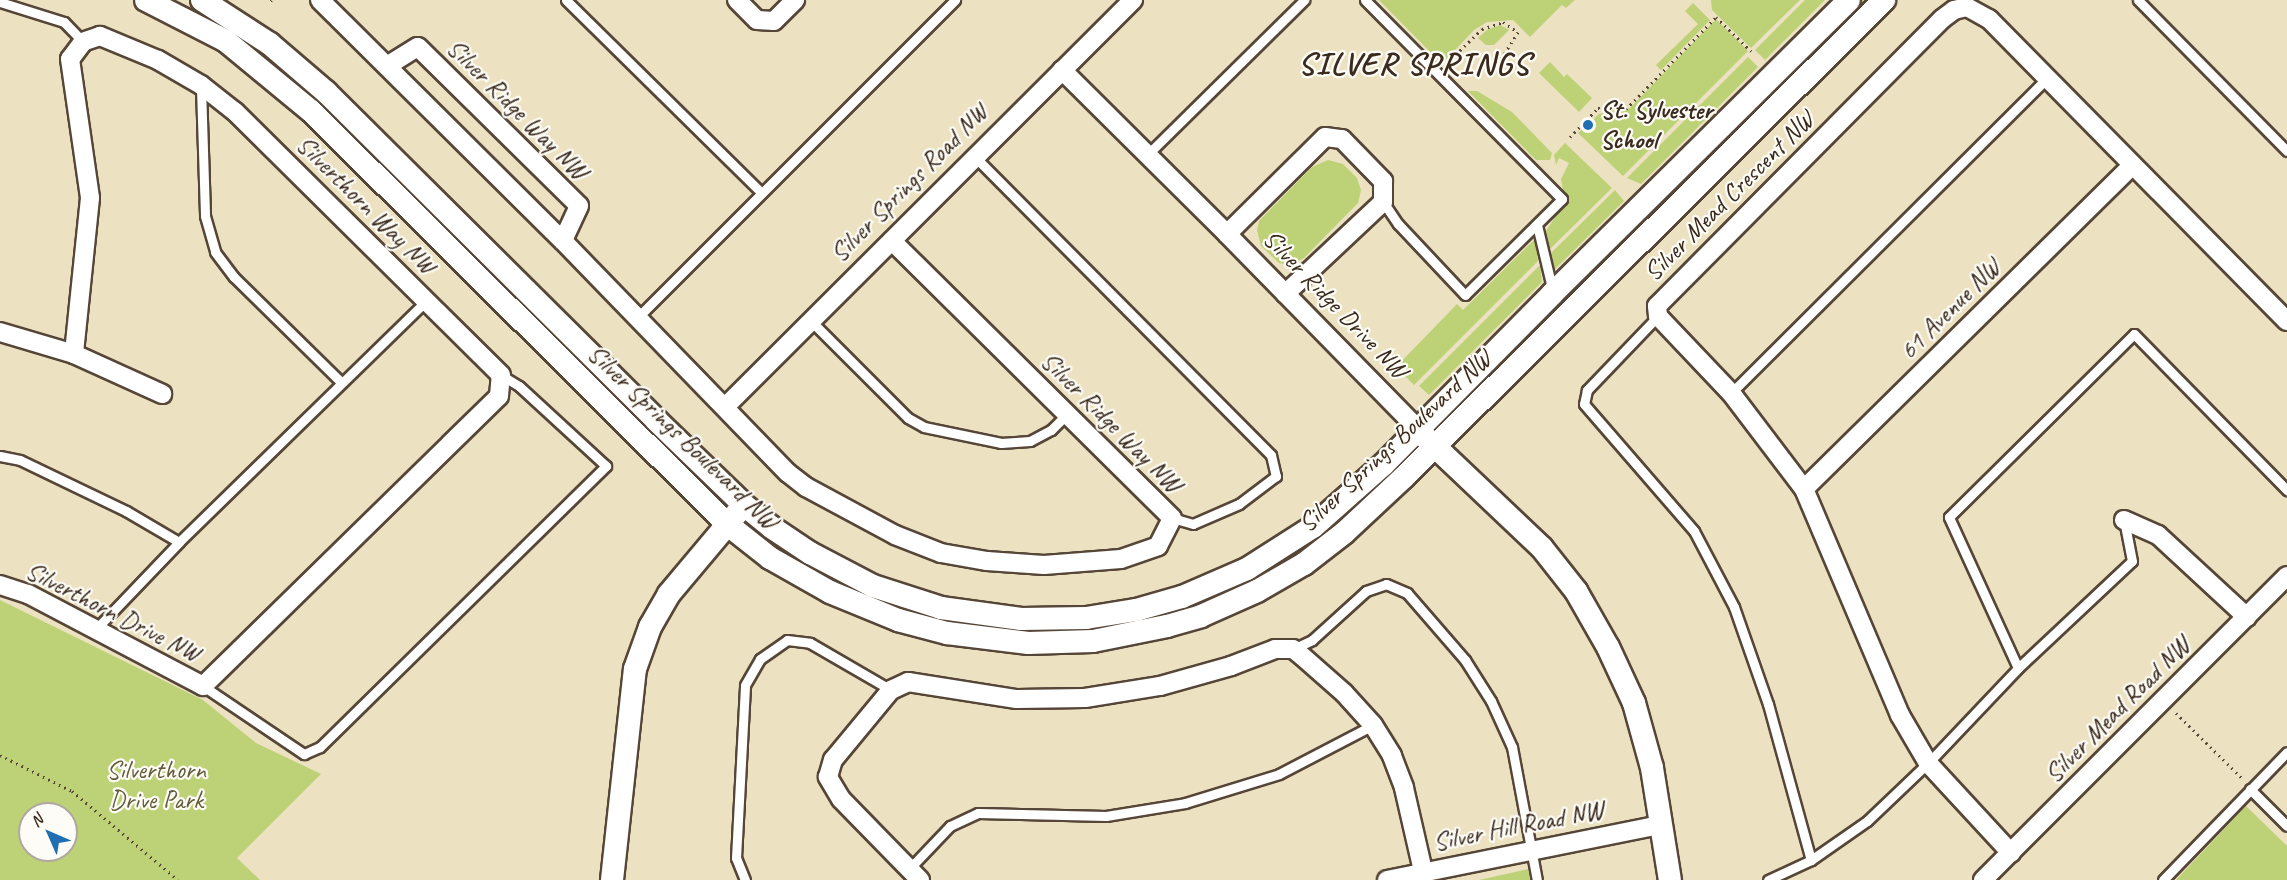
<!DOCTYPE html>
<html>
<head>
<meta charset="utf-8">
<style>
  body { margin:0 }
  #map { position:relative; width:2287px; height:880px; overflow:hidden; background:#ece2c2; font-family:Caveat,sans-serif }
  div>[style] { position:absolute }
  [style*='--x'] { left:calc(var(--x)*1px); top:calc(var(--y)*1px); width:calc(var(--w)*1px); rotate:calc(var(--a)*1deg) }
  .green>* { inset:0; background:#bdd276 }
  .path>* { height:3px; margin-top:-1.5px; transform-origin:0; background:repeating-linear-gradient(90deg,#564637 0 1.5px,transparent 0 6px) }
  .roads { filter:drop-shadow(2px 0 #564637) drop-shadow(-2px 0 #564637) drop-shadow(0 2px #564637) drop-shadow(0 -2px #564637) }
  .service>* { height:9px; margin:-4.5px; padding:0 4.5px; transform-origin:4.5px; border-radius:4.5px; background:#fff }
  .minor>* { height:18px; margin:-9px; padding:0 9px; transform-origin:9px; border-radius:9px; background:#fff }
  .tertiary>* { height:22px; margin:-11px; padding:0 11px; transform-origin:11px; border-radius:11px; background:#fff }
  .dots>* { width:16px; height:16px; translate:-50% -50%; box-sizing:border-box; border:3px solid #fdfcf7; border-radius:50% }
  span { translate:-50% -50%; white-space:nowrap; text-align:center; line-height:1.15; -webkit-text-stroke:4.5px #fdfcf7; paint-order:stroke }
  .street-label { font-size:26px; color:#3b2a1e }
  .poi-label { font-size:26px; color:#3b2a1e; font-weight:700 }
  .left { translate:0 -50%; text-align:left }
  .park-label { font-size:26px; color:#625c38 }
  .district-label { font-size:32px; color:#3b2a1e; font-weight:700; letter-spacing:1.5px }
  .north { position:absolute; left:18px; top:802px; width:60px; height:60px; box-sizing:border-box; background:#fdfcf7; border:2px solid #afa8a0; border-radius:50%; rotate:315deg; font-size:16px; font-weight:700; line-height:24px; text-align:center; color:#3b2a1e }
  .north::after { content:''; display:block; margin:auto; width:21px; height:27px; background:#1f6fb2; clip-path:polygon(50% 0,100% 100%,50% 72%,0 100%) }
</style>
</head>
<body>
<div id="map">
  <div class="green">
    <i style="clip-path:polygon(1379px 0,1575px 0,1566px 8px,1562px 5px,1530px 37px,1513px 20px,1487px 22px,1474px 30px,1442px 64px)"></i>
    <i style="clip-path:polygon(1711px 0,1800px 0,1751px 48px,1712px 10px)"></i>
    <i style="clip-path:polygon(1805px 0,1825px 0,1765px 60px,1755px 50px)"></i>
    <i style="clip-path:polygon(1857px 0,1871px 0,1642px 231px,1635px 226px)"></i>
    <i style="clip-path:polygon(1693px 3px,1710px 20px,1661px 70px,1656px 65px,1698px 24px,1685px 11px)"></i>
    <i style="clip-path:polygon(1716px 19px,1748px 51px,1623px 176px,1578px 133px,1599px 114px,1630px 108px)"></i>
    <i style="clip-path:polygon(1500px 25px,1509px 30px,1494px 45px,1486px 45px,1478px 38px,1487px 30px)"></i>
    <i style="clip-path:polygon(1748px 57px,1758px 67px,1641px 184px,1627px 178px)"></i>
    <i style="clip-path:polygon(1550px 62px,1564px 77px,1567px 74px,1592px 98px,1579px 112px,1539px 73px)"></i>
    <i style="clip-path:polygon(1468px 91px,1477px 91px,1512px 112px,1552px 153px,1550px 160px,1536px 160px)"></i>
    <i style="clip-path:polygon(1565px 143px,1612px 188px,1548px 251px,1545px 233px,1565px 201px,1561px 179px,1569px 163px,1559px 158px,1556px 165px,1554px 155px)"></i>
    <i style="clip-path:polygon(1328px 160px,1343px 164px,1357px 178px,1361px 190px,1358px 203px,1304px 258px,1291px 265px,1279px 263px,1261px 246px,1257px 230px,1259px 221px,1312px 167px)"></i>
    <i style="clip-path:polygon(1615px 190px,1624px 201px,1555px 269px,1550px 254px)"></i>
    <i style="clip-path:polygon(1535px 239px,1538px 261px,1414px 385px,1396px 367px,1457px 304px,1463px 310px)"></i>
    <i style="clip-path:polygon(1540px 265px,1542px 282px,1429px 395px,1419px 386px)"></i>
    <i style="clip-path:polygon(evenodd,0 600px,203px 700px,256px 743px,321px 774px,237px 858px,260px 880px,0 880px,0 600px,30px 814px,66px 814px,66px 850px,30px 850px,30px 814px)"></i>
    <i style="clip-path:polygon(2246px 806px,2287px 846px,2287px 880px,2176px 880px)"></i>
    <i style="clip-path:polygon(1528px 869px,1530px 880px,1479px 880px)"></i>
  </div>
  <div class="path">
    <i style="--x:271;--y:1;--w:1;--a:-45"></i>
    <i style="--x:1447;--y:63;--w:49;--a:-44.2"></i>
    <i style="--x:1482;--y:29;--w:22;--a:-18"></i>
    <i style="--x:1503;--y:22;--w:18;--a:34"></i>
    <i style="--x:1518;--y:32;--w:41;--a:122.2"></i>
    <i style="--x:1570;--y:137;--w:40;--a:-46"></i>
    <i style="--x:1598;--y:108;--w:28;--a:2"></i>
    <i style="--x:1626;--y:109;--w:129;--a:-45.6"></i>
    <i style="--x:1716;--y:17;--w:49;--a:44.2"></i>
    <i style="--x:2176;--y:713;--w:94;--a:44.6"></i>
    <i style="--x:0;--y:755;--w:80;--a:26.6"></i>
    <i style="--x:72;--y:791;--w:138;--a:40"></i>
  </div>
  <div class="roads">
    <div class="service">
      <i style="--x:566;--y:0;--w:274;--a:44.6"></i>
      <i style="--x:1365;--y:0;--w:280;--a:45.3"></i>
      <i style="--x:1562;--y:199;--w:136;--a:135.3"></i>
      <i style="--x:1465;--y:295;--w:98;--a:-133.3"></i>
      <i style="--x:1398;--y:224;--w:27;--a:-124"></i>
      <i style="--x:2138;--y:0;--w:212;--a:45.4"></i>
      <i style="--x:0;--y:2;--w:67;--a:17.4"></i>
      <i style="--x:64;--y:22;--w:28;--a:46"></i>
      <i style="--x:201;--y:87;--w:129;--a:88.2"></i>
      <i style="--x:205;--y:216;--w:37;--a:74"></i>
      <i style="--x:215;--y:252;--w:31;--a:53"></i>
      <i style="--x:234;--y:277;--w:150;--a:44.5"></i>
      <i style="--x:1147;--y:155;--w:221;--a:-44.6"></i>
      <i style="--x:975;--y:157;--w:420;--a:45.2"></i>
      <i style="--x:1271;--y:455;--w:22;--a:77"></i>
      <i style="--x:1276;--y:476;--w:46;--a:142.9"></i>
      <i style="--x:1239;--y:504;--w:50;--a:156.5"></i>
      <i style="--x:1193;--y:524;--w:22;--a:-164"></i>
      <i style="--x:1537;--y:225;--w:69;--a:76.6"></i>
      <i style="--x:1658;--y:316;--w:103;--a:133.8"></i>
      <i style="--x:1587;--y:390;--w:14;--a:102"></i>
      <i style="--x:1584;--y:404;--w:168;--a:49.1"></i>
      <i style="--x:1694;--y:531;--w:86;--a:62.2"></i>
      <i style="--x:1734;--y:607;--w:103;--a:70.7"></i>
      <i style="--x:1768;--y:704;--w:162;--a:74.6"></i>
      <i style="--x:637;--y:318;--w:450;--a:-45"></i>
      <i style="--x:811;--y:321;--w:137;--a:45"></i>
      <i style="--x:908;--y:418;--w:18;--a:29"></i>
      <i style="--x:924;--y:427;--w:79;--a:11.7"></i>
      <i style="--x:1001;--y:443;--w:29;--a:-4"></i>
      <i style="--x:1030;--y:441;--w:24;--a:-28"></i>
      <i style="--x:1051;--y:430;--w:23;--a:-45"></i>
      <i style="--x:1731;--y:393;--w:446;--a:-44.9"></i>
      <i style="--x:0;--y:456;--w:20;--a:11"></i>
      <i style="--x:20;--y:460;--w:118;--a:25.7"></i>
      <i style="--x:126;--y:511;--w:61;--a:30.3"></i>
      <i style="--x:95;--y:630;--w:122;--a:-46.3"></i>
      <i style="--x:179;--y:542;--w:344;--a:-44.3"></i>
      <i style="--x:1293;--y:649;--w:21;--a:-25"></i>
      <i style="--x:1312;--y:640;--w:73;--a:-42.2"></i>
      <i style="--x:1366;--y:591;--w:21;--a:-19"></i>
      <i style="--x:1386;--y:584;--w:23;--a:23"></i>
      <i style="--x:1407;--y:593;--w:89;--a:49.1"></i>
      <i style="--x:1465;--y:660;--w:49;--a:57.6"></i>
      <i style="--x:1491;--y:701;--w:51;--a:65.5"></i>
      <i style="--x:1512;--y:747;--w:135;--a:79.4"></i>
      <i style="--x:2018;--y:668;--w:166;--a:-114.6"></i>
      <i style="--x:1949;--y:517;--w:260;--a:-44.7"></i>
      <i style="--x:2134;--y:334;--w:219;--a:45.6"></i>
      <i style="--x:203;--y:686;--w:122;--a:34"></i>
      <i style="--x:304;--y:754;--w:17;--a:-24"></i>
      <i style="--x:320;--y:747;--w:401;--a:-44.5"></i>
      <i style="--x:606;--y:466;--w:118;--a:-137.4"></i>
      <i style="--x:519;--y:386;--w:21;--a:-149"></i>
      <i style="--x:2250;--y:789;--w:52;--a:45"></i>
      <i style="--x:910;--y:868;--w:58;--a:-46.4"></i>
      <i style="--x:950;--y:826;--w:31;--a:-25"></i>
      <i style="--x:978;--y:813;--w:128;--a:1.3"></i>
      <i style="--x:1106;--y:816;--w:80;--a:-9.3"></i>
      <i style="--x:1185;--y:803;--w:98;--a:-17.1"></i>
      <i style="--x:1279;--y:774;--w:106;--a:-27.5"></i>
      <i style="--x:745;--y:880;--w:24;--a:-112"></i>
      <i style="--x:736;--y:858;--w:173;--a:-87"></i>
      <i style="--x:745;--y:685;--w:30;--a:-60"></i>
      <i style="--x:760;--y:659;--w:33;--a:-35"></i>
      <i style="--x:787;--y:640;--w:23;--a:7"></i>
      <i style="--x:810;--y:643;--w:94;--a:30.1"></i>
      <i style="--x:1768;--y:880;--w:47;--a:-24.9"></i>
      <i style="--x:1811;--y:860;--w:68;--a:-34.9"></i>
      <i style="--x:1867;--y:821;--w:84;--a:-43.6"></i>
      <i style="--x:1928;--y:763;--w:131;--a:-46.5"></i>
      <i style="--x:2018;--y:668;--w:156;--a:-43.2"></i>
      <i style="--x:2132;--y:561;--w:42;--a:-101"></i>
      <i style="--x:2163;--y:880;--w:178;--a:-45.9"></i>
    </div>
    <div class="minor">
      <i style="--x:320;--y:0;--w:342;--a:44.8"></i>
      <i style="--x:563;--y:241;--w:323;--a:45.9"></i>
      <i style="--x:788;--y:473;--w:23;--a:38"></i>
      <i style="--x:806;--y:487;--w:101;--a:28.3"></i>
      <i style="--x:895;--y:535;--w:49;--a:21.4"></i>
      <i style="--x:941;--y:553;--w:47;--a:9.9"></i>
      <i style="--x:987;--y:561;--w:57;--a:4"></i>
      <i style="--x:1044;--y:565;--w:77;--a:-4.5"></i>
      <i style="--x:1121;--y:559;--w:39;--a:-19"></i>
      <i style="--x:1158;--y:546;--w:31;--a:-63"></i>
      <i style="--x:1172;--y:518;--w:394;--a:-135.3"></i>
      <i style="--x:737;--y:0;--w:28;--a:45"></i>
      <i style="--x:757;--y:20;--w:17;--a:3"></i>
      <i style="--x:774;--y:21;--w:30;--a:-45"></i>
      <i style="--x:387;--y:66;--w:36;--a:-32"></i>
      <i style="--x:418;--y:47;--w:226;--a:44.6"></i>
      <i style="--x:579;--y:206;--w:38;--a:115"></i>
      <i style="--x:1062;--y:70;--w:233;--a:44.8"></i>
      <i style="--x:1227;--y:234;--w:273;--a:45.6"></i>
      <i style="--x:1227;--y:234;--w:138;--a:-44.7"></i>
      <i style="--x:1325;--y:137;--w:17;--a:7"></i>
      <i style="--x:1342;--y:139;--w:59;--a:45.7"></i>
      <i style="--x:1383;--y:181;--w:21;--a:90"></i>
      <i style="--x:1383;--y:202;--w:134;--a:136.8"></i>
      <i style="--x:0;--y:332;--w:77;--a:16.6"></i>
      <i style="--x:74;--y:354;--w:97;--a:24.4"></i>
      <i style="--x:726;--y:406;--w:575;--a:-44.93"></i>
      <i style="--x:1804;--y:489;--w:461;--a:-44.6"></i>
      <i style="--x:2124;--y:520;--w:37;--a:24"></i>
      <i style="--x:2158;--y:535;--w:121;--a:42.7"></i>
      <i style="--x:0;--y:585;--w:29;--a:18"></i>
      <i style="--x:28;--y:594;--w:198;--a:27.7"></i>
      <i style="--x:203;--y:686;--w:414;--a:-44.4"></i>
      <i style="--x:499;--y:396;--w:21;--a:-85"></i>
      <i style="--x:501;--y:375;--w:375;--a:-135.3"></i>
      <i style="--x:234;--y:111;--w:42;--a:-141.8"></i>
      <i style="--x:201;--y:85;--w:50;--a:-149.8"></i>
      <i style="--x:158;--y:60;--w:63;--a:-157.5"></i>
      <i style="--x:100;--y:36;--w:18;--a:161"></i>
      <i style="--x:83;--y:42;--w:21;--a:127"></i>
      <i style="--x:70;--y:59;--w:140;--a:81.8"></i>
      <i style="--x:90;--y:198;--w:157;--a:95.9"></i>
      <i style="--x:2011;--y:853;--w:122;--a:-132.7"></i>
      <i style="--x:1928;--y:763;--w:56;--a:-120.3"></i>
      <i style="--x:1900;--y:715;--w:246;--a:-113"></i>
      <i style="--x:1804;--y:489;--w:121;--a:-127.2"></i>
      <i style="--x:1731;--y:393;--w:106;--a:-133.5"></i>
      <i style="--x:1658;--y:316;--w:10;--a:-96"></i>
      <i style="--x:1657;--y:306;--w:404;--a:-45.2"></i>
      <i style="--x:1942;--y:19;--w:15;--a:-37"></i>
      <i style="--x:1954;--y:10;--w:13;--a:-13"></i>
      <i style="--x:1967;--y:7;--w:25;--a:29"></i>
      <i style="--x:1989;--y:19;--w:424;--a:45.4"></i>
      <i style="--x:920;--y:880;--w:113;--a:-134.3"></i>
      <i style="--x:841;--y:799;--w:26;--a:-121"></i>
      <i style="--x:828;--y:777;--w:18;--a:-74"></i>
      <i style="--x:833;--y:760;--w:91;--a:-50.4"></i>
      <i style="--x:891;--y:690;--w:19;--a:-25"></i>
      <i style="--x:908;--y:682;--w:110;--a:8.9"></i>
      <i style="--x:1017;--y:699;--w:68;--a:-0.8"></i>
      <i style="--x:1085;--y:698;--w:76;--a:-9.1"></i>
      <i style="--x:1160;--y:686;--w:74;--a:-15.7"></i>
      <i style="--x:1231;--y:666;--w:47;--a:-21.1"></i>
      <i style="--x:1275;--y:649;--w:18;--a:0"></i>
      <i style="--x:1293;--y:649;--w:11;--a:38"></i>
      <i style="--x:1302;--y:656;--w:56;--a:41.4"></i>
      <i style="--x:1344;--y:693;--w:43;--a:47.8"></i>
      <i style="--x:1373;--y:725;--w:36;--a:58"></i>
      <i style="--x:1392;--y:756;--w:34;--a:69"></i>
      <i style="--x:1404;--y:788;--w:85;--a:77.1"></i>
      <i style="--x:1387;--y:880;--w:278;--a:-11.4"></i>
      <i style="--x:1983;--y:880;--w:430;--a:-45"></i>
    </div>
    <div class="tertiary">
      <i style="--x:146;--y:0;--w:90;--a:27.1"></i>
      <i style="--x:226;--y:41;--w:110;--a:39.5"></i>
      <i style="--x:311;--y:111;--w:586;--a:44.79"></i>
      <i style="--x:727;--y:524;--w:55;--a:38.3"></i>
      <i style="--x:770;--y:558;--w:69;--a:29.5"></i>
      <i style="--x:830;--y:592;--w:74;--a:22.4"></i>
      <i style="--x:898;--y:620;--w:51;--a:14.9"></i>
      <i style="--x:947;--y:633;--w:82;--a:7"></i>
      <i style="--x:1028;--y:643;--w:65;--a:-1.8"></i>
      <i style="--x:1093;--y:641;--w:76;--a:-11.5"></i>
      <i style="--x:1167;--y:626;--w:35;--a:-16"></i>
      <i style="--x:1201;--y:616;--w:61;--a:-24.1"></i>
      <i style="--x:1257;--y:591;--w:54;--a:-29.9"></i>
      <i style="--x:1304;--y:564;--w:51;--a:-37.8"></i>
      <i style="--x:1344;--y:533;--w:82;--a:-43"></i>
      <i style="--x:1404;--y:477;--w:677;--a:-44.82"></i>
      <i style="--x:202;--y:0;--w:81;--a:32.9"></i>
      <i style="--x:270;--y:44;--w:74;--a:40.6"></i>
      <i style="--x:326;--y:92;--w:465;--a:44.8"></i>
      <i style="--x:656;--y:420;--w:122;--a:44"></i>
      <i style="--x:744;--y:505;--w:35;--a:39"></i>
      <i style="--x:771;--y:527;--w:47;--a:33.7"></i>
      <i style="--x:810;--y:553;--w:71;--a:27.6"></i>
      <i style="--x:873;--y:586;--w:71;--a:17.9"></i>
      <i style="--x:941;--y:608;--w:81;--a:7.8"></i>
      <i style="--x:1021;--y:619;--w:65;--a:-0.9"></i>
      <i style="--x:1086;--y:618;--w:51;--a:-9.1"></i>
      <i style="--x:1136;--y:610;--w:48;--a:-15.8"></i>
      <i style="--x:1182;--y:597;--w:71;--a:-23.3"></i>
      <i style="--x:1247;--y:569;--w:78;--a:-32.5"></i>
      <i style="--x:1313;--y:527;--w:95;--a:-41.6"></i>
      <i style="--x:1384;--y:464;--w:240;--a:-45.3"></i>
      <i style="--x:1553;--y:293;--w:416;--a:-44.7"></i>
      <i style="--x:1425;--y:437;--w:161;--a:43.5"></i>
      <i style="--x:1542;--y:548;--w:55;--a:51.7"></i>
      <i style="--x:1576;--y:591;--w:64;--a:60.3"></i>
      <i style="--x:1608;--y:647;--w:62;--a:65.1"></i>
      <i style="--x:1634;--y:703;--w:67;--a:74.5"></i>
      <i style="--x:1652;--y:768;--w:113;--a:80.9"></i>
      <i style="--x:612;--y:880;--w:212;--a:-83.8"></i>
      <i style="--x:635;--y:669;--w:45;--a:-70.3"></i>
      <i style="--x:650;--y:627;--w:38;--a:-60"></i>
      <i style="--x:669;--y:594;--w:106;--a:-50"></i>
    </div>
  </div>
  <div class="dots">
    <i style="left:1588px;top:125px;background:#1f6fb2"></i>
  </div>
  <div class="street-label">
    <span style="left:517px;top:109px;rotate:45deg">Silver Ridge Way NW</span>
    <span style="left:909px;top:183px;rotate:-45deg">Silver Springs Road NW</span>
    <span style="left:1729px;top:196px;rotate:-45deg">Silver Mead Crescent NW</span>
    <span style="left:366px;top:205px;rotate:45deg">Silverthorn Way NW</span>
    <span style="left:1335px;top:304px;rotate:46deg">Silver Ridge Drive NW</span>
    <span style="left:1950px;top:309px;rotate:-45deg">61 Avenue NW</span>
    <span style="left:1111px;top:422px;rotate:45deg">Silver Ridge Way NW</span>
    <span style="left:683px;top:437px;rotate:44deg">Silver Springs Boulevard NW</span>
    <span style="left:1395px;top:441px;rotate:-43deg">Silver Springs Boulevard NW</span>
    <span style="left:113px;top:612px;rotate:27deg">Silverthorn Drive NW</span>
    <span style="left:2117px;top:710px;rotate:-45deg">Silver Mead Road NW</span>
    <span style="left:1518px;top:826px;rotate:-11deg">Silver Hill Road NW</span>
  </div>
  <div class="poi-label">
    <span class="left" style="left:1600px;top:125px">St. Sylvester<br>School</span>
  </div>
  <div class="park-label">
    <span style="left:156px;top:785px">Silverthorn<br>Drive Park</span>
  </div>
  <div class="district-label">
    <span style="left:1414px;top:64px">SILVER SPRINGS</span>
  </div>
  <div class="north">N</div>
</div>
</body>
</html>
